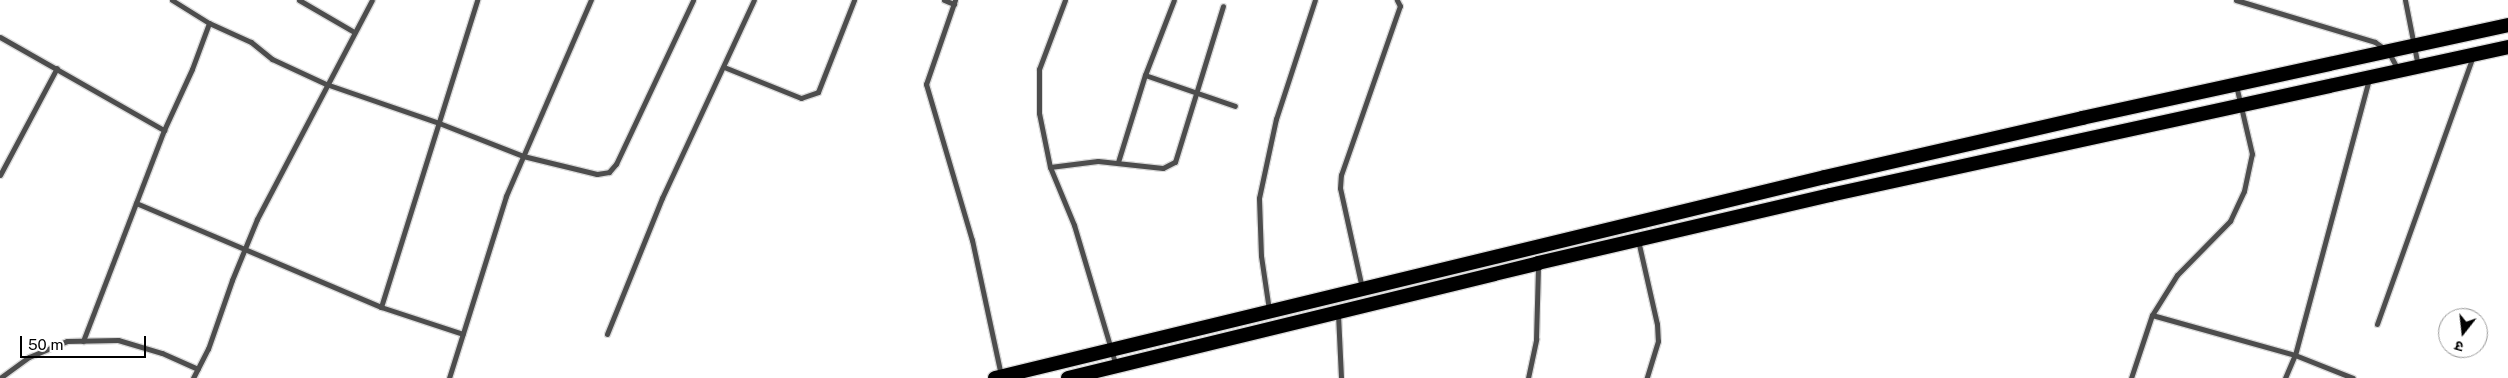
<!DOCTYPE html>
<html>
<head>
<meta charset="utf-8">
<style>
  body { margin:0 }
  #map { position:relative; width:2508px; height:378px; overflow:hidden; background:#fff; font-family:"Public Sans","Noto Sans Devanagari",sans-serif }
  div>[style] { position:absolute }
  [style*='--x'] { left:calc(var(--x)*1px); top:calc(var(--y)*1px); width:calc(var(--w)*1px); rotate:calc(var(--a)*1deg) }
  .roads { filter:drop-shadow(1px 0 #dbdbdb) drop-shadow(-1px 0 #dbdbdb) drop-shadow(0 1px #dbdbdb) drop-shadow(0 -1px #dbdbdb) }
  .minor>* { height:5px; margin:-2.5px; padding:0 2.5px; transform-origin:2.5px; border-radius:2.5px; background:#4d4d4d }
  .trunk>* { height:14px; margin:-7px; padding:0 7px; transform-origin:7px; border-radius:7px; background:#000 }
  span { translate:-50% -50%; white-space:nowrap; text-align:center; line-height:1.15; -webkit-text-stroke:4px #fff; paint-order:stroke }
  .north { position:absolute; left:2438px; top:308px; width:50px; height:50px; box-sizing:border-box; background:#fff; border:1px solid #999; border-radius:50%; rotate:196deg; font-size:14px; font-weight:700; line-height:20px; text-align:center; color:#000 }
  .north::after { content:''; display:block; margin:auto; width:18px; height:22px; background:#000; clip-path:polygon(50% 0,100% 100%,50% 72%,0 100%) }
  .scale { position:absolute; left:20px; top:336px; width:126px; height:22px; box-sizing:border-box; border:2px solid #000; border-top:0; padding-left:6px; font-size:15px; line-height:18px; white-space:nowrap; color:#000; -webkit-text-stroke:4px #fff; paint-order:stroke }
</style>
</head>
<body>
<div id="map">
  <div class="roads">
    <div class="minor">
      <i style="--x:172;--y:0;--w:44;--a:31.9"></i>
      <i style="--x:209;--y:23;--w:46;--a:24.3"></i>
      <i style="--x:251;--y:42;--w:27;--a:39"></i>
      <i style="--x:272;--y:59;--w:60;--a:24.8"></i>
      <i style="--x:326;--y:84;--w:120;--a:19"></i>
      <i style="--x:439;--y:123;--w:90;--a:21.4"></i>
      <i style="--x:523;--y:156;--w:76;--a:13.7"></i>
      <i style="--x:597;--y:174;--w:12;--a:-9"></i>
      <i style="--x:609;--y:172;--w:11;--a:-49"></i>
      <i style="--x:616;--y:164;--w:181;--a:-64.8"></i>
      <i style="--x:299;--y:0;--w:64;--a:30.2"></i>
      <i style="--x:944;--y:0;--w:11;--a:22"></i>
      <i style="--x:955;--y:0;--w:89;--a:109"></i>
      <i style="--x:926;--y:84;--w:163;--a:73.6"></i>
      <i style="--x:972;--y:240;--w:138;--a:77.9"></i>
      <i style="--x:1065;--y:0;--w:74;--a:110.6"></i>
      <i style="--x:1039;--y:69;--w:44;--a:90"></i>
      <i style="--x:1039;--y:113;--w:55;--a:78.5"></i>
      <i style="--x:1050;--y:167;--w:63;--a:67.5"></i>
      <i style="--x:1074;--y:225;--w:147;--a:73.4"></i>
      <i style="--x:2236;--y:0;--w:145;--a:16.8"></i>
      <i style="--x:2375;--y:42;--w:16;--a:35"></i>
      <i style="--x:2388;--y:51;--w:21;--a:62"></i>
      <i style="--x:2405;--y:0;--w:67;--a:78.9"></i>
      <i style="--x:0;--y:37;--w:189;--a:29.6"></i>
      <i style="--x:724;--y:67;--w:83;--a:21.9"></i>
      <i style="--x:801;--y:98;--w:18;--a:-19"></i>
      <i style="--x:818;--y:92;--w:99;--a:-68.6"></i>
      <i style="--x:1145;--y:75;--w:80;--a:-68.9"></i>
      <i style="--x:1118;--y:162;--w:91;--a:-72.8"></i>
      <i style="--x:1145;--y:75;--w:95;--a:19"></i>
      <i style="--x:1050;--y:167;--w:48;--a:-7.1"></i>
      <i style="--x:1098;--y:161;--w:65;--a:6.1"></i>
      <i style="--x:1163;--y:168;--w:13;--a:-27"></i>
      <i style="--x:1175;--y:162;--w:163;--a:-72.9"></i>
      <i style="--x:0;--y:175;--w:121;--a:-62"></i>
      <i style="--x:136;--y:203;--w:266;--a:23"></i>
      <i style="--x:381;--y:307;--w:86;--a:18.2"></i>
      <i style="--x:1638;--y:240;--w:86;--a:77.3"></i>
      <i style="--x:1657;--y:324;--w:17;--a:87"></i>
      <i style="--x:1658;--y:341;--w:39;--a:107"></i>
      <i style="--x:1362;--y:288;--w:102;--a:-102.4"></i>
      <i style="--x:1340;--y:188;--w:13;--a:-86"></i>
      <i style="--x:1341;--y:175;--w:179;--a:-70.8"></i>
      <i style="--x:1400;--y:6;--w:7;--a:-117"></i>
      <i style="--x:381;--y:307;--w:322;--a:-72.6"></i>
      <i style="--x:1269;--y:310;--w:55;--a:-98.4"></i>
      <i style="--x:1261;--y:256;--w:58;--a:-92"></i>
      <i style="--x:1259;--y:198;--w:81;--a:-77.9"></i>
      <i style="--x:1276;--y:119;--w:125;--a:-71.9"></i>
      <i style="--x:1338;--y:314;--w:64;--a:87.3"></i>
      <i style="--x:2152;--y:315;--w:148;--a:15.6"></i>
      <i style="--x:2295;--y:355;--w:62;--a:21.6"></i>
      <i style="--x:2377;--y:324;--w:282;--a:-70.3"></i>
      <i style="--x:607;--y:334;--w:147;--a:-68"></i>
      <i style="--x:662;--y:198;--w:218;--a:-65.1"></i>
      <i style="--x:83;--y:341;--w:226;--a:-69"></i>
      <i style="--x:164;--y:130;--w:67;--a:-65.3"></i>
      <i style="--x:192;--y:69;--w:49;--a:-69.7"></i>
      <i style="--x:0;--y:378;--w:36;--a:-36"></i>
      <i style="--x:29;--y:357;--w:41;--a:-22.8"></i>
      <i style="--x:67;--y:341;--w:51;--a:-1.1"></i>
      <i style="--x:118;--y:340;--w:46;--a:16.5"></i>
      <i style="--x:162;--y:353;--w:39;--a:24"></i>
      <i style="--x:193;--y:378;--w:33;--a:-63"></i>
      <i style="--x:208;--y:349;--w:73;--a:-70.8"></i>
      <i style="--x:232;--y:280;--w:66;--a:-67.7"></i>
      <i style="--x:257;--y:219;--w:247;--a:-62.3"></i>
      <i style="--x:449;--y:378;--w:191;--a:-72.6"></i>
      <i style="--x:506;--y:196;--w:214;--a:-66.6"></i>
      <i style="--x:1528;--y:378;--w:40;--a:-78"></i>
      <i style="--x:1536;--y:339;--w:73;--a:-88.4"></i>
      <i style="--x:2131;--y:378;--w:66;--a:-71.6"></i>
      <i style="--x:2152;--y:315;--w:47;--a:-58"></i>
      <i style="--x:2177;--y:275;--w:76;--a:-45.5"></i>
      <i style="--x:2230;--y:221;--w:33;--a:-65"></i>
      <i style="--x:2244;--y:191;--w:38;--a:-78"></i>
      <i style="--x:2252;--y:154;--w:71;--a:-103.1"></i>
      <i style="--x:2285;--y:378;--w:25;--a:-67"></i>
      <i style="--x:2295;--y:355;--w:287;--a:-75"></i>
    </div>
    <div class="trunk">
      <i style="--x:995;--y:378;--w:854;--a:-13.61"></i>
      <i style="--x:1825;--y:177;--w:264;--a:-12.9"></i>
      <i style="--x:2082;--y:118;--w:436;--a:-12.3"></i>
      <i style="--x:1068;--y:378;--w:484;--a:-13.7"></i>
      <i style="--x:1538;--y:263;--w:300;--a:-13.1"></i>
      <i style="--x:1830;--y:195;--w:694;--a:-12.31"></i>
    </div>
  </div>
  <div class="north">उ</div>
  <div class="scale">50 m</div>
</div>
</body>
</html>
